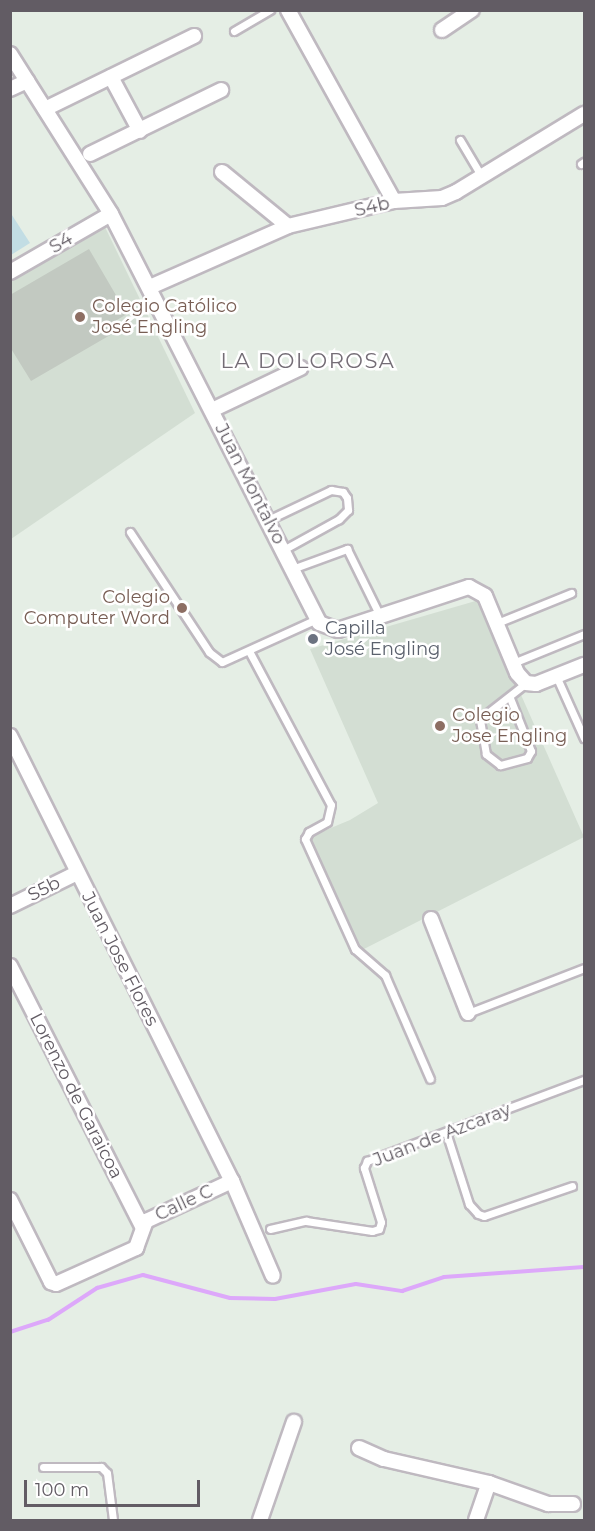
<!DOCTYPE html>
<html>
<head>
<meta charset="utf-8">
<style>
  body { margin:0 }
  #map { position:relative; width:595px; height:1531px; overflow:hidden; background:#e5eee5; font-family:Montserrat,sans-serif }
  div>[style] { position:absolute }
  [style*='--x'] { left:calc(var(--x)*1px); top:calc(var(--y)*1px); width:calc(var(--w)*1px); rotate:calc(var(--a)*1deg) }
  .education>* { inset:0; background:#d3ded3 }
  .green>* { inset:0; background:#c2dde4 }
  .stream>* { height:4px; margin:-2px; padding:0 2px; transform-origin:2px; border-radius:2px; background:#dda8fa }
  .building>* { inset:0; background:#c2c9c1 }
  .roads { filter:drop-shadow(2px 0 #bfb9c0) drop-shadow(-2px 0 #bfb9c0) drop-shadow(0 2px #bfb9c0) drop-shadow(0 -2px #bfb9c0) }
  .service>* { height:7px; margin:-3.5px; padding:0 3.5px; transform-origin:3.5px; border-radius:3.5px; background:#fff }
  .minor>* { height:14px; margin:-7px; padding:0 7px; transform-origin:7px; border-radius:7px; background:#fff }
  .dots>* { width:16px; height:16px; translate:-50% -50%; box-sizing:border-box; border:3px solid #fff; border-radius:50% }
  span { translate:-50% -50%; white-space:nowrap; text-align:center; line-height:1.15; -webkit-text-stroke:5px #fff; paint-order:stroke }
  .street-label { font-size:18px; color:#625c64 }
  .education-label { font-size:18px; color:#785e54 }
  .left { translate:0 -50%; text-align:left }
  .right { translate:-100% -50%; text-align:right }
  .worship-label { font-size:18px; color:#5b616d }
  .quarter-label { font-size:21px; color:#746d76; letter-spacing:1.5px }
  .frame { position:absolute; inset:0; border:12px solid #625c64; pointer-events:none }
  .scale { position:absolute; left:24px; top:1480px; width:176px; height:27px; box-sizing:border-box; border:3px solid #625c64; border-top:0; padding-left:8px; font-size:18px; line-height:21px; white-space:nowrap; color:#625c64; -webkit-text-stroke:4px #fff; paint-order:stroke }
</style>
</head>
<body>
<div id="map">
  <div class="education">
    <i style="clip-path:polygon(104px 225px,195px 413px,11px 539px,11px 278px)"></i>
    <i style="clip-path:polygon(479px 600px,584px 837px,360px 951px,307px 838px,350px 820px,378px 803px,310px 649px)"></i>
  </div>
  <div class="green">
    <i style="clip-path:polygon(10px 212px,30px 243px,11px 255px,10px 255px)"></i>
  </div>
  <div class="stream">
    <i style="--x:10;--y:1332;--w:40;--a:-18"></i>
    <i style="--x:48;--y:1320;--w:59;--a:-33.1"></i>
    <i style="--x:97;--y:1288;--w:48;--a:-15.8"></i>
    <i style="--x:143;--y:1275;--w:90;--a:14.8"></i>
    <i style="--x:230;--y:1298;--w:45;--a:1.3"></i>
    <i style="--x:275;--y:1299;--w:82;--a:-10.5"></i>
    <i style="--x:356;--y:1284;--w:47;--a:8.7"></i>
    <i style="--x:402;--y:1291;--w:44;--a:-18.4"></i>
    <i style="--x:444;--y:1277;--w:140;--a:-4.1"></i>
  </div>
  <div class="building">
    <i style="clip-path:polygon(89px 249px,127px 314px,107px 326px,112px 334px,31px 381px,10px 347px,10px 295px)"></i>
  </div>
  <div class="roads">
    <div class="service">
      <i style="--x:234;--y:31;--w:42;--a:-30.3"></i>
      <i style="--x:460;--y:140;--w:43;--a:59.3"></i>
      <i style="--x:581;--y:164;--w:4;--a:-34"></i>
      <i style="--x:268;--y:520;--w:70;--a:-25.5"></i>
      <i style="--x:331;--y:490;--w:12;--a:9"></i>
      <i style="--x:343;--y:492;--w:7;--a:56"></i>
      <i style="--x:347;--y:498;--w:12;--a:85"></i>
      <i style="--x:348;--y:510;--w:13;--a:135"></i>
      <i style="--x:339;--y:519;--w:64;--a:151"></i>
      <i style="--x:130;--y:532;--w:144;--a:56.6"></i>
      <i style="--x:209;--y:652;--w:16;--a:38"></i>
      <i style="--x:222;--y:662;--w:104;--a:-24.4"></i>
      <i style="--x:292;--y:569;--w:59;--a:-20"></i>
      <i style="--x:347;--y:549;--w:75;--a:63.8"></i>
      <i style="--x:497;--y:623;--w:80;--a:-22.1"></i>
      <i style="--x:249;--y:651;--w:174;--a:62"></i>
      <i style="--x:331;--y:805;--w:17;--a:103"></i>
      <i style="--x:327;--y:822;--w:21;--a:151"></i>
      <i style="--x:309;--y:832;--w:8;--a:120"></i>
      <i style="--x:305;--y:839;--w:121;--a:65.6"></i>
      <i style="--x:355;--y:949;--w:40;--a:41"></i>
      <i style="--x:385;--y:975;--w:113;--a:66.6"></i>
      <i style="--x:513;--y:663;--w:77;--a:-22.2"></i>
      <i style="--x:557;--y:678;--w:66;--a:65.8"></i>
      <i style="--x:510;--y:698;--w:57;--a:68.4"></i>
      <i style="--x:531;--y:751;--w:8;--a:120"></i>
      <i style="--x:527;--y:758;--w:28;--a:165"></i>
      <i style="--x:500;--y:765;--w:18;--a:-142"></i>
      <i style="--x:486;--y:754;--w:36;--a:-100"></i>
      <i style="--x:480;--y:719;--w:58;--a:-38"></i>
      <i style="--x:468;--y:1013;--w:124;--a:-21.2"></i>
      <i style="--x:446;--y:1132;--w:76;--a:72.3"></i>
      <i style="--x:469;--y:1204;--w:13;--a:48"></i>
      <i style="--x:478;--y:1214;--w:6;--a:18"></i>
      <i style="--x:484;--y:1216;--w:93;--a:-18.8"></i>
      <i style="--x:270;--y:1229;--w:37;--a:-13"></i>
      <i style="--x:306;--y:1221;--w:67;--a:8.6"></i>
      <i style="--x:372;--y:1231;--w:7;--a:-16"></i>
      <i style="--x:379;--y:1229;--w:7;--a:-74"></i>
      <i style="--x:381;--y:1222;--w:57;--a:-107.5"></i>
      <i style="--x:364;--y:1168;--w:8;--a:-67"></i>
      <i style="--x:367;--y:1161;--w:232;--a:-20.5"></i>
      <i style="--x:43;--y:1467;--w:58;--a:0"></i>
      <i style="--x:101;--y:1467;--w:8;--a:45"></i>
      <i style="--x:107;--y:1473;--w:47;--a:82.7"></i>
    </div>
    <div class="minor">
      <i style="--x:288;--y:10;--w:218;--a:61"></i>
      <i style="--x:442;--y:30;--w:36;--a:-34"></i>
      <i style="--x:10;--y:54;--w:189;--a:57.7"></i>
      <i style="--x:111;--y:214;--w:459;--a:63"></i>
      <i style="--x:319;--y:623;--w:20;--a:20"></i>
      <i style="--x:338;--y:630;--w:138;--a:-18.2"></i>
      <i style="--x:469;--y:587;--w:18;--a:29"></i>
      <i style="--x:485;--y:596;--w:83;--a:67.4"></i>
      <i style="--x:517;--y:673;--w:13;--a:48"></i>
      <i style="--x:526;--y:683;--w:10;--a:6"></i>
      <i style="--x:536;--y:684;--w:52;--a:-21.6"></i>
      <i style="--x:111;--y:77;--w:61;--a:61.8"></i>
      <i style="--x:10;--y:89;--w:19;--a:-25"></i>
      <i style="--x:45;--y:109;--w:166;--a:-26.1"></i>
      <i style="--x:90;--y:154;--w:146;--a:-26"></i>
      <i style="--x:222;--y:172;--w:85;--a:39.3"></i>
      <i style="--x:10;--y:272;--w:116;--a:-29.9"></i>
      <i style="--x:150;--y:287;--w:151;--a:-23.8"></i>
      <i style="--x:288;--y:226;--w:109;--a:-13.3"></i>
      <i style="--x:394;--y:201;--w:48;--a:-3.6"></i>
      <i style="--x:442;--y:198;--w:15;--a:-23"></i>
      <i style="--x:456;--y:192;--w:150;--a:-31.4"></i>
      <i style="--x:212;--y:410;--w:98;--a:-25.5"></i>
      <i style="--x:10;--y:736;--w:497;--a:63.5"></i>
      <i style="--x:232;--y:1181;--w:103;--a:66.7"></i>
      <i style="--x:10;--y:906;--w:75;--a:-26.2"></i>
      <i style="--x:431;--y:919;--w:101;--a:68.5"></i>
      <i style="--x:10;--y:966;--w:292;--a:63.1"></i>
      <i style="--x:10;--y:1200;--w:92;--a:63.4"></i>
      <i style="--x:51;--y:1282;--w:5;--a:22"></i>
      <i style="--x:56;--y:1284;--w:88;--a:-24.2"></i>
      <i style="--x:136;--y:1248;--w:29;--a:-70"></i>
      <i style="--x:146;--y:1221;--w:95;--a:-24.9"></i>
      <i style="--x:359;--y:1448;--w:27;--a:24"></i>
      <i style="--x:384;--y:1459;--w:108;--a:12.9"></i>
      <i style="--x:489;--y:1483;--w:63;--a:19.6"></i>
      <i style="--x:548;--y:1504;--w:25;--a:0"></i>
      <i style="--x:260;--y:1520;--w:104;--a:-70.9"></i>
      <i style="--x:476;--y:1520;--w:39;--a:-71"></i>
    </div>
  </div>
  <div class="dots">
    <i style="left:80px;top:317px;background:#8d6e63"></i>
    <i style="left:182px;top:608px;background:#8d6e63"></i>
    <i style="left:313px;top:639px;background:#6b7280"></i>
    <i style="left:440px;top:726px;background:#8d6e63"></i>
  </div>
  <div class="street-label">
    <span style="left:372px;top:207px;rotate:-13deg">S4b</span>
    <span style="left:61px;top:243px;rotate:-30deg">S4</span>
    <span style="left:250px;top:484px;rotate:63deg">Juan Montalvo</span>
    <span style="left:44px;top:889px;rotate:-26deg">S5b</span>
    <span style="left:120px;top:959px;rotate:63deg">Juan Jose Flores</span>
    <span style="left:76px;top:1096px;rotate:63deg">Lorenzo de Garaicoa</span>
    <span style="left:442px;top:1135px;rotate:-21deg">Juan de Azcaray</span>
    <span style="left:184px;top:1203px;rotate:-25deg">Calle C</span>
  </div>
  <div class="education-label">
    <span class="left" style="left:92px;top:317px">Colegio Católico<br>José Engling</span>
    <span class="right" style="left:170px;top:608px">Colegio<br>Computer Word</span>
    <span class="left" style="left:452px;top:726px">Colegio<br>Jose Engling</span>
  </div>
  <div class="worship-label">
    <span class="left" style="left:325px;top:639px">Capilla<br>José Engling</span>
  </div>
  <div class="quarter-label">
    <span style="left:308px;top:361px">LA DOLOROSA</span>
  </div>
  <div class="frame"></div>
  <div class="scale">100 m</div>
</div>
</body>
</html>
